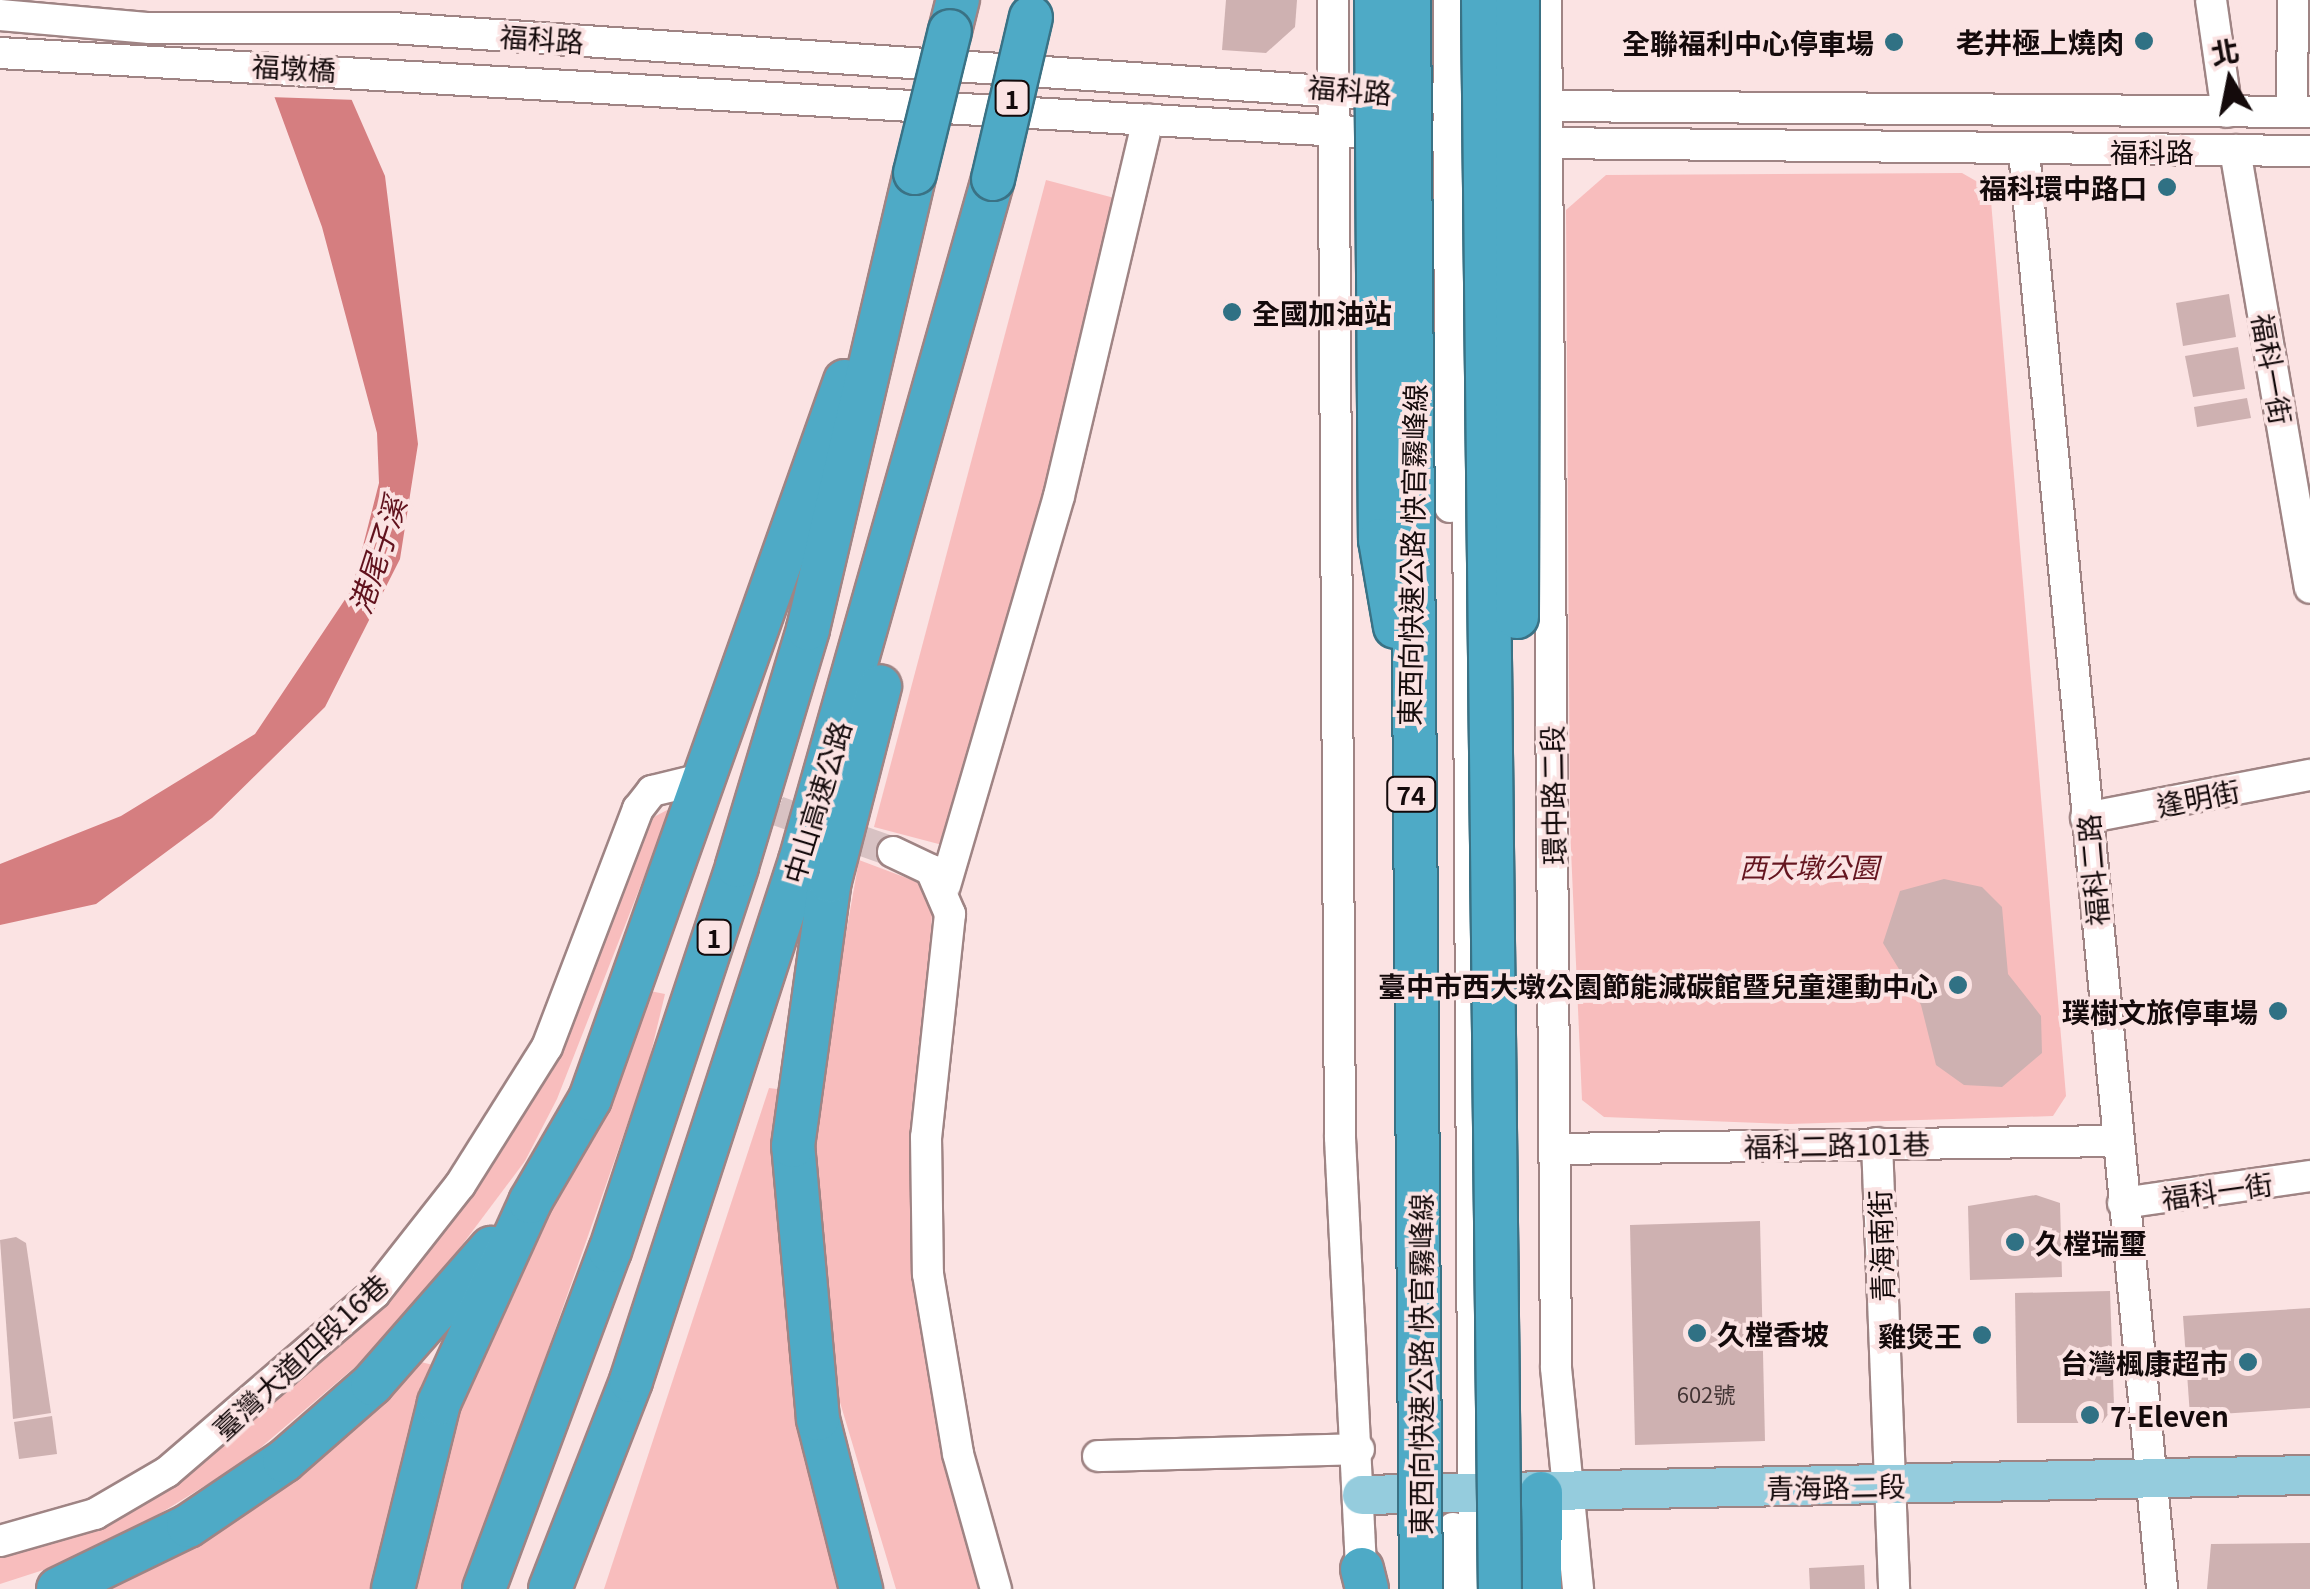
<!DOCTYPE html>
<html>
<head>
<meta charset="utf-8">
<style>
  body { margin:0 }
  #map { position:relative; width:2310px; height:1589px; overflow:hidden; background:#fbe3e3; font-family:Georgia,"Noto Sans TC",serif }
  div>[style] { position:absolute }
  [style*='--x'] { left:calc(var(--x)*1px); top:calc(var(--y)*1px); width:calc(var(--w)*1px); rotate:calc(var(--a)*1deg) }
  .green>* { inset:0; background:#f8bdbd }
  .water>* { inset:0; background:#d57e80 }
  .pier>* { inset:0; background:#fbe3e3 }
  .building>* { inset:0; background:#ceb1b1 }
  .minor-tunnel>* { height:30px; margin-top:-15px; transform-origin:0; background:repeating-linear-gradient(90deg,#d8c2c3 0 30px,transparent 0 45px) }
  .roads { filter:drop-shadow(2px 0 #9f8484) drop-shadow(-2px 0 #9f8484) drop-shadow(0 2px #9f8484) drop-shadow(0 -2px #9f8484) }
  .minor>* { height:30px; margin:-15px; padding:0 15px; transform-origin:15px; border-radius:15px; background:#fff }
  .major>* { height:38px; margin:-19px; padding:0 19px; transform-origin:19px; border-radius:19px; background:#95ccdd }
  .highway>* { height:42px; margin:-21px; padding:0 21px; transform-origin:21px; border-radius:21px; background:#4eaac6 }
  .bridges { filter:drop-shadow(2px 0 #3a7285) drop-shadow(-2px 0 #3a7285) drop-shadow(0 2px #3a7285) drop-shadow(0 -2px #3a7285) }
  .highway-bridge>* { height:42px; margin:-21px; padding:0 21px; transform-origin:21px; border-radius:21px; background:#4eaac6 }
  .dots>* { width:28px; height:28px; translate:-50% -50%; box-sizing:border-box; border:5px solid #fbe3e3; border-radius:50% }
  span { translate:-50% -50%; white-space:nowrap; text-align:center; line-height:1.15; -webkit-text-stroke:8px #fbe3e3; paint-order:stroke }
  .number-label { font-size:22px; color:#423434 }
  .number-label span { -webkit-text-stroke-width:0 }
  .shield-label span { padding:2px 8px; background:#fbe3e3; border:2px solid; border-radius:8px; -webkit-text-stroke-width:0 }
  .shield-label { font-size:25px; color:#140a0b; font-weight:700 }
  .street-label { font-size:28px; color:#140a0b }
  .poi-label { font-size:28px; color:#140a0b; font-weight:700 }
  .right { translate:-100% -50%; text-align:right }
  .left { translate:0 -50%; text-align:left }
  .park-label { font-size:28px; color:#64151f; font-style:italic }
  .water-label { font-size:30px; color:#61121d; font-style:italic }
  .north { position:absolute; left:2180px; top:30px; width:100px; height:100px; -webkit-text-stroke:8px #fbe3e3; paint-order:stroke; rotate:350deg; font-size:28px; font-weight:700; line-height:40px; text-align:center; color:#140a0b }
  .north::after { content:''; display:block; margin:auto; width:35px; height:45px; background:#140a0b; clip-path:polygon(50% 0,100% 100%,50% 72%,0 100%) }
</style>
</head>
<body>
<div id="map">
  <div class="green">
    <i style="clip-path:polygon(1962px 173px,1990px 189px,2066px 1096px,2053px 1116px,1789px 1124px,1604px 1117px,1582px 1100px,1570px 827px,1566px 210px,1606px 175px)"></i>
    <i style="clip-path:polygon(1046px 180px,1122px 200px,1051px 502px,950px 847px,874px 827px)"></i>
    <i style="clip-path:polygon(671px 808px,557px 1099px,525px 1161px,432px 1285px,376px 1349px,245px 1461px,96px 1553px,0 1584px,0 1551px,86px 1528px,176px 1480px,439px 1227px,650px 819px)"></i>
    <i style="clip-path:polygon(859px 860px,920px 883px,932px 915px,918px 1130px,984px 1589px,896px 1589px,830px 1369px,811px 1131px)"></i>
    <i style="clip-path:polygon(645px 990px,665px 994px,648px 1065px,464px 1589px,406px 1589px,486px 1318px)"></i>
    <i style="clip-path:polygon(769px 1088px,785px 1090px,851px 1589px,604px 1589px)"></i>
    <i style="clip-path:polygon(417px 1361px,441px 1367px,375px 1589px,94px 1589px,256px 1506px,348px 1435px)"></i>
  </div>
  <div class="water">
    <i style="clip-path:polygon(239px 0,308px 0,385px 176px,418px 444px,400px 559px,325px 707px,212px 818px,96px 904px,0 925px,0 864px,121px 816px,255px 734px,352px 589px,379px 483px,377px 433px,322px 227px)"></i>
  </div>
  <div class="pier">
    <i style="clip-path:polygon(234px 0,313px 0,357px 100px,269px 97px)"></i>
  </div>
  <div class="building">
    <i style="clip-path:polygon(1226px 0,1297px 0,1295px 27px,1266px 53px,1222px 50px)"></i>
    <i style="clip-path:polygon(2229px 294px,2236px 337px,2183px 346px,2176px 303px)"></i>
    <i style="clip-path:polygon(2238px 347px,2245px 389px,2193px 397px,2185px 356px)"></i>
    <i style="clip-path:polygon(2247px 398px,2251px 418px,2197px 427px,2194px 407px)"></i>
    <i style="clip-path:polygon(1944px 879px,1982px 887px,2002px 907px,2008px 974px,2041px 1016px,2042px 1053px,2002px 1087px,1964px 1085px,1936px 1065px,1921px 1005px,1883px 943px,1900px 891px)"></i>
    <i style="clip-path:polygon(2036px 1195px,2060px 1203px,2062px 1277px,1970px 1280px,1968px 1206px)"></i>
    <i style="clip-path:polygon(1760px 1221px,1765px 1441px,1635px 1445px,1630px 1225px)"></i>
    <i style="clip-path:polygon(16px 1237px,26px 1243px,51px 1413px,13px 1419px,0 1240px)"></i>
    <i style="clip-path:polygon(2110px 1291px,2114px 1406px,2102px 1423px,2017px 1423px,2015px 1293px)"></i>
    <i style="clip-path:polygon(2310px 1308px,2310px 1408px,2190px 1416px,2183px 1316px)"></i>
    <i style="clip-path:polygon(52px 1416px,57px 1454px,19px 1459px,14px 1422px)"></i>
    <i style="clip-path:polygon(2310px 1543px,2310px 1589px,2207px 1589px,2211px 1544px)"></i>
    <i style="clip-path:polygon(1864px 1565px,1865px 1589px,1810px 1589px,1809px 1568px)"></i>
  </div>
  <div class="minor-tunnel">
    <i style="--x:693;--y:781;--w:212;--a:19.5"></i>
  </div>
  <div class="roads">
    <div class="minor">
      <i style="--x:1333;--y:0;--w:1138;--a:89.65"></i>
      <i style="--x:1340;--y:1138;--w:449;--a:87.2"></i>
      <i style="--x:1449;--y:0;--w:507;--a:89.89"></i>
      <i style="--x:1546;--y:0;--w:1368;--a:89.58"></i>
      <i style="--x:1556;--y:1368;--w:222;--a:84.3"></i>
      <i style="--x:2211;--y:0;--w:113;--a:81.9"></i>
      <i style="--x:0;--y:15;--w:150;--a:5"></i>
      <i style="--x:149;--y:28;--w:243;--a:0"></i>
      <i style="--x:392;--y:28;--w:1158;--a:3.86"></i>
      <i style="--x:1547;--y:106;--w:763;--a:0.45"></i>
      <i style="--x:0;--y:53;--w:1549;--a:3.33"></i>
      <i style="--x:1546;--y:143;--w:764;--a:0.6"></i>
      <i style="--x:2292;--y:112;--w:112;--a:-89.5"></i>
      <i style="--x:2235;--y:150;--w:444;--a:80.3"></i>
      <i style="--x:2024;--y:152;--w:1444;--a:84.51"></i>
      <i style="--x:1468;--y:477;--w:1112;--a:89.69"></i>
      <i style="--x:2086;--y:818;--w:228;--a:-10.9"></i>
      <i style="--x:893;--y:852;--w:42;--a:25.3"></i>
      <i style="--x:931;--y:870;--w:48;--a:66.6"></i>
      <i style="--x:950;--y:914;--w:224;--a:96.1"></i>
      <i style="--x:926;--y:1137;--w:137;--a:89.2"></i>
      <i style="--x:928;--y:1274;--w:182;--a:80.5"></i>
      <i style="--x:958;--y:1454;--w:140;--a:74.3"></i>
      <i style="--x:945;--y:886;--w:406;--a:-73.7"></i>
      <i style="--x:1059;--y:496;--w:387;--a:-76.7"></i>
      <i style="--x:1877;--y:1143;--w:446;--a:87.8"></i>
      <i style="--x:1556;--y:1149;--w:562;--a:-0.82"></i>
      <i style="--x:2123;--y:1203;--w:189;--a:-8.2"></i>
      <i style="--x:1098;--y:1456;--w:261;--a:-1.5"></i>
      <i style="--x:1453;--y:1528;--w:61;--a:90"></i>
      <i style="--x:0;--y:1541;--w:99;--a:-15.9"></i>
      <i style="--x:95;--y:1514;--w:83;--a:-30.3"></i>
      <i style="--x:167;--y:1472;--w:274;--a:-40.7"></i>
      <i style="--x:375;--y:1293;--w:137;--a:-51.8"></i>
      <i style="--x:460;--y:1185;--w:163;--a:-57.8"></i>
      <i style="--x:547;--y:1047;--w:255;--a:-69.1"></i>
      <i style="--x:638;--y:809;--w:23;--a:-52"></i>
      <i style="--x:652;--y:791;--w:42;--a:-13.7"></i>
    </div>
    <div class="major">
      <i style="--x:1362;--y:1495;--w:948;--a:-1.21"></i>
    </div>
    <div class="highway">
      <i style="--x:950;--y:31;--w:32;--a:-76"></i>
      <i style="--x:1362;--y:1569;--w:21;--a:76"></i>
      <i style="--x:58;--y:1589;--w:144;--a:-25.9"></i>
      <i style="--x:188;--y:1526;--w:116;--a:-34.1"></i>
      <i style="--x:284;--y:1461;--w:117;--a:-41.2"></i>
      <i style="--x:372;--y:1384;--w:181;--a:-48.8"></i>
      <i style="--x:393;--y:1589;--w:192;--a:-76.1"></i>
      <i style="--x:439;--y:1403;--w:221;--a:-65.6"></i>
      <i style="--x:530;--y:1202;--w:119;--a:-59.8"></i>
      <i style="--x:590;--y:1099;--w:762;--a:-70.45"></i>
      <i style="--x:484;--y:1589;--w:361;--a:-69.6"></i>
      <i style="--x:610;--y:1251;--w:405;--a:-71.7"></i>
      <i style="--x:737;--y:866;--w:247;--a:-73.3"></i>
      <i style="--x:808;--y:629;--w:468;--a:-76.8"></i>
      <i style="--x:550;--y:1589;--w:223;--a:-68.7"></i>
      <i style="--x:631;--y:1381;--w:547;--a:-72"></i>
      <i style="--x:800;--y:861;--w:709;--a:-74.2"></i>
      <i style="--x:861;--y:1589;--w:175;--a:-104.2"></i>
      <i style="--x:818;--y:1419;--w:274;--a:-95.2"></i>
      <i style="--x:793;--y:1146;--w:268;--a:-82.1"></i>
      <i style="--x:830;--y:881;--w:201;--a:-75.6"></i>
      <i style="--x:1540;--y:1589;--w:96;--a:-89.4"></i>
    </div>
  </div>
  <div class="bridges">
    <div class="highway-bridge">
      <i style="--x:1376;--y:0;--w:540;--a:89.58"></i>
      <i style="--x:1380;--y:540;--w:88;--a:80.2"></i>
      <i style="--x:1409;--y:0;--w:1589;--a:89.57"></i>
      <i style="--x:1483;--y:0;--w:1589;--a:89.39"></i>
      <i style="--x:915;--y:173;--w:146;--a:-76.2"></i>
      <i style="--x:993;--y:179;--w:166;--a:-76.8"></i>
      <i style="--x:1517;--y:617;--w:617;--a:-89.91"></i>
    </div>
  </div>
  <div class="dots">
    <i style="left:2144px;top:41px;background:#307184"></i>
    <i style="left:1894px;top:42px;background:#307184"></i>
    <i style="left:2167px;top:187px;background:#307184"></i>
    <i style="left:1232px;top:312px;background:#307184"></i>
    <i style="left:1958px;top:985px;background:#307184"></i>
    <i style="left:2278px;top:1011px;background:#307184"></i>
    <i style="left:2015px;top:1242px;background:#307184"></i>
    <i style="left:1697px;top:1333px;background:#307184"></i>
    <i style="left:1982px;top:1335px;background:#307184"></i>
    <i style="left:2248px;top:1362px;background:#307184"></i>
    <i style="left:2090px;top:1415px;background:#307184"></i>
  </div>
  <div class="number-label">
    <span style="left:1706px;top:1394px">602號</span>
  </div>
  <div class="shield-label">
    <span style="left:1012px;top:98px">1</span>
    <span style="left:1411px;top:794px">74</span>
    <span style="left:714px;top:937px">1</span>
  </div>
  <div class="street-label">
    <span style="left:542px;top:38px;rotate:4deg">福科路</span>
    <span style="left:294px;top:67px;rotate:3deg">福墩橋</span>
    <span style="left:1350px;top:89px;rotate:5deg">福科路</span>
    <span style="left:2152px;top:151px">福科路</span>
    <span style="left:2273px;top:369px;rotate:80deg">福科一街</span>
    <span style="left:1411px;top:555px;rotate:-89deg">東西向快速公路 快官霧峰線</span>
    <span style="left:1552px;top:795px;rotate:-91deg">環中路二段</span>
    <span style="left:2198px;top:797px;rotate:-11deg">逢明街</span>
    <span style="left:816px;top:802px;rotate:-73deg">中山高速公路</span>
    <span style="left:2092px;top:870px;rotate:-95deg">福科二路</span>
    <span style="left:1837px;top:1144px;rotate:-1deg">福科二路101巷</span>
    <span style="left:2217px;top:1190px;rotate:-8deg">福科一街</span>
    <span style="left:1880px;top:1246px;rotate:-92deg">青海南街</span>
    <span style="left:300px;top:1356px;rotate:-43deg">臺灣大道四段16巷</span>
    <span style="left:1420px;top:1364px;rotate:-90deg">東西向快速公路 快官霧峰線</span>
    <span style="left:1836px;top:1486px;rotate:-1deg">青海路二段</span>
  </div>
  <div class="poi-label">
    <span class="right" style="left:2124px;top:41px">老井極上燒肉</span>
    <span class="right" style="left:1874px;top:42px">全聯福利中心停車場</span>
    <span class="right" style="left:2147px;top:187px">福科環中路口</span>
    <span class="left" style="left:1252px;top:312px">全國加油站</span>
    <span class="right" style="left:1938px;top:985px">臺中市西大墩公園節能減碳館暨兒童運動中心</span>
    <span class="right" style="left:2258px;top:1011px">璞樹文旅停車場</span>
    <span class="left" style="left:2035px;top:1242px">久樘瑞璽</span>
    <span class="left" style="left:1717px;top:1333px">久樘香坡</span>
    <span class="right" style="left:1962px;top:1335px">雞煲王</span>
    <span class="right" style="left:2228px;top:1362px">台灣楓康超市</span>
    <span class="left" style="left:2110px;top:1415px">7-Eleven</span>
  </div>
  <div class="park-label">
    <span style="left:1809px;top:866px">西大墩公園</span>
  </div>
  <div class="water-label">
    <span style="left:376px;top:555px;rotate:-72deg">港尾子溪</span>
  </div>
  <div class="north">北</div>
</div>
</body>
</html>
